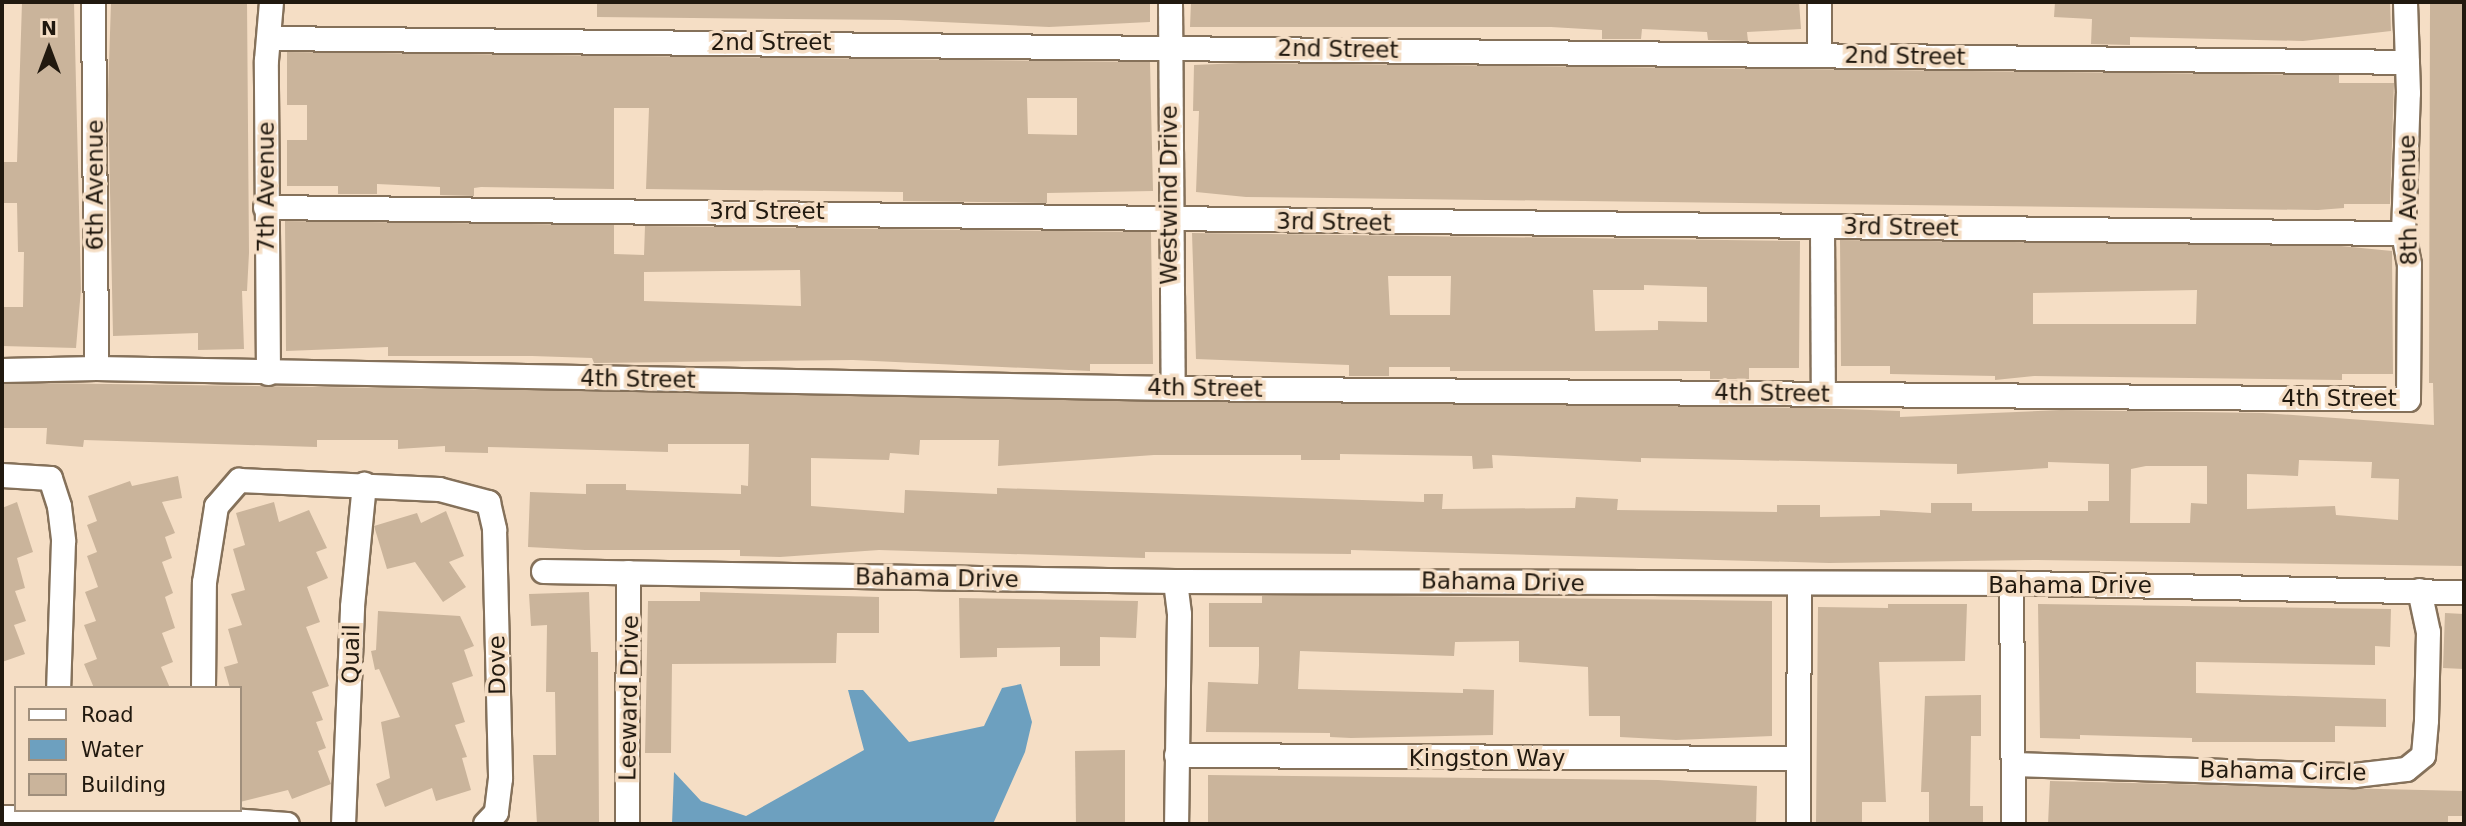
<!DOCTYPE html>
<html>
<head>
<meta charset="utf-8">
<style>
  body { margin:0 }
  #map { position:relative; width:2466px; height:826px; overflow:hidden; background:#f5dec5; font-family:"DejaVu Sans",sans-serif }
  div>[style] { position:absolute }
  [style*='--x'] { left:calc(var(--x)*1px); top:calc(var(--y)*1px); width:calc(var(--w)*1px); rotate:calc(var(--a)*1deg) }
  .water>* { inset:0; background:#6da0bf }
  .building>* { inset:0; background:#cab49b }
  .roads { filter:drop-shadow(2px 0 #85715a) drop-shadow(-2px 0 #85715a) drop-shadow(0 2px #85715a) drop-shadow(0 -2px #85715a) }
  .minor>* { height:23px; margin:-11.5px; padding:0 11.5px; transform-origin:11.5px; border-radius:11.5px; background:#fff }
  span { translate:-50% -50%; white-space:nowrap; text-align:center; line-height:1.15; -webkit-text-stroke:7px #f5dec5; paint-order:stroke }
  .street-label { font-size:23px; color:#21190f }
  .frame { position:absolute; inset:0; border:4px solid #21190f; pointer-events:none }
  .legend { position:absolute; left:14px; top:686px; width:228px; height:126px; box-sizing:border-box; background:#f5dec5; border:2px solid #a08f7c; margin:0; padding:9px 12px; list-style:none; font-size:21px; color:#21190f }
  .legend li { display:flex; align-items:center; gap:14px; height:35px }
  .legend b { width:35px; border:2px solid #a08f7c }
  .north { position:absolute; left:14px; top:14px; width:70px; height:70px; -webkit-text-stroke:5px #f5dec5; paint-order:stroke; rotate:0deg; font-size:19px; font-weight:700; line-height:28px; text-align:center; color:#21190f }
  .north::after { content:''; display:block; margin:auto; width:24px; height:32px; background:#21190f; clip-path:polygon(50% 0,100% 100%,50% 72%,0 100%) }
</style>
</head>
<body>
<div id="map">
  <div class="water">
    <i style="clip-path:polygon(1021px 684px,1032px 722px,1025px 752px,993px 824px,672px 824px,674px 772px,701px 801px,746px 816px,864px 750px,848px 690px,863px 690px,909px 742px,984px 726px,1002px 688px)"></i>
  </div>
  <div class="building">
    <i style="clip-path:polygon(22px 2px,74px 2px,81px 289px,76px 348px,2px 346px,2px 307px,23px 307px,24px 252px,18px 252px,17px 203px,2px 203px,2px 162px,17px 162px)"></i>
    <i style="clip-path:polygon(111px 2px,247px 2px,249px 253px,247px 291px,242px 291px,244px 349px,198px 350px,198px 333px,113px 336px,108px 95px)"></i>
    <i style="clip-path:polygon(597px 2px,1150px 2px,1150px 22px,1049px 27px,899px 20px,597px 17px)"></i>
    <i style="clip-path:polygon(1191px 2px,1799px 2px,1801px 29px,1747px 32px,1748px 41px,1708px 40px,1707px 32px,1642px 29px,1641px 39px,1602px 39px,1602px 30px,1551px 27px,1190px 27px)"></i>
    <i style="clip-path:polygon(2055px 2px,2390px 2px,2391px 31px,2303px 41px,2130px 37px,2130px 45px,2091px 44px,2092px 19px,2054px 17px)"></i>
    <i style="clip-path:polygon(evenodd,2430px 2px,2464px 2px,2464px 566px,2037px 560px,1829px 563px,1351px 550px,1351px 554px,1145px 552px,1145px 558px,879px 550px,780px 557px,740px 556px,740px 550px,585px 550px,528px 547px,530px 492px,586px 494px,586px 484px,626px 484px,626px 490px,741px 494px,741px 485px,748px 486px,749px 444px,668px 444px,668px 452px,488px 447px,488px 453px,445px 452px,445px 446px,398px 449px,398px 440px,317px 440px,317px 447px,84px 440px,83px 447px,46px 444px,47px 428px,2px 428px,2px 384px,36px 383px,1810px 408px,1900px 411px,1900px 417px,2061px 410px,2263px 413px,2434px 425px,2433px 383px,2429px 383px,2430px 2px,920px 440px,999px 440px,998px 466px,1154px 455px,1301px 455px,1301px 460px,1340px 460px,1340px 454px,1472px 456px,1473px 469px,1493px 468px,1492px 455px,1641px 462px,1641px 458px,1957px 464px,1957px 474px,2048px 468px,2048px 462px,2109px 464px,2109px 501px,2088px 501px,2088px 511px,1972px 511px,1972px 503px,1931px 503px,1931px 513px,1880px 510px,1880px 516px,1820px 517px,1820px 505px,1777px 505px,1777px 512px,1617px 510px,1618px 499px,1576px 497px,1575px 508px,1442px 509px,1443px 494px,1424px 494px,1424px 502px,997px 488px,997px 494px,905px 490px,904px 513px,811px 506px,811px 458px,889px 460px,890px 453px,919px 455px,920px 440px,2430px 2px,2299px 460px,2372px 462px,2371px 478px,2399px 479px,2398px 520px,2336px 515px,2335px 506px,2247px 509px,2247px 474px,2298px 476px,2299px 460px,2430px 2px,2146px 466px,2207px 466px,2207px 504px,2191px 503px,2190px 523px,2130px 523px,2131px 469px,2146px 466px)"></i>
    <i style="clip-path:polygon(evenodd,287px 52px,1150px 62px,1153px 191px,1047px 193px,1047px 203px,903px 201px,903px 192px,646px 189px,649px 108px,614px 108px,614px 189px,481px 187px,474px 188px,474px 196px,440px 195px,440px 187px,377px 184px,377px 194px,338px 194px,338px 186px,287px 186px,287px 140px,307px 140px,307px 105px,287px 105px,287px 52px,1027px 98px,1077px 98px,1077px 135px,1028px 134px,1027px 98px)"></i>
    <i style="clip-path:polygon(1241px 63px,2339px 75px,2339px 83px,2394px 83px,2390px 204px,2344px 204px,2344px 208px,2318px 210px,1246px 197px,1196px 192px,1199px 111px,1193px 111px,1194px 65px)"></i>
    <i style="clip-path:polygon(evenodd,285px 221px,614px 225px,614px 254px,644px 255px,645px 226px,1151px 232px,1153px 364px,1090px 364px,1090px 371px,853px 360px,594px 363px,592px 358px,532px 356px,388px 356px,388px 347px,286px 351px,285px 221px,800px 270px,801px 306px,644px 301px,644px 272px,800px 270px)"></i>
    <i style="clip-path:polygon(evenodd,1192px 233px,1800px 241px,1799px 368px,1749px 368px,1749px 379px,1710px 379px,1710px 371px,1450px 371px,1450px 367px,1389px 367px,1389px 376px,1349px 376px,1349px 365px,1196px 359px,1192px 233px,1388px 276px,1451px 276px,1450px 315px,1390px 315px,1388px 276px,1192px 233px,1644px 285px,1707px 287px,1707px 322px,1658px 321px,1658px 330px,1595px 331px,1593px 290px,1644px 290px,1644px 285px)"></i>
    <i style="clip-path:polygon(evenodd,1840px 240px,2341px 246px,2392px 251px,2393px 374px,2342px 374px,2342px 380px,2034px 376px,1995px 380px,1995px 376px,1890px 374px,1890px 366px,1841px 366px,1840px 240px,2197px 290px,2196px 324px,2033px 324px,2033px 293px,2197px 290px)"></i>
    <i style="clip-path:polygon(178px 476px,182px 498px,162px 502px,175px 533px,165px 537px,172px 558px,162px 562px,173px 593px,165px 597px,175px 628px,162px 633px,173px 662px,161px 667px,170px 688px,94px 688px,84px 664px,97px 659px,84px 625px,96px 621px,85px 592px,98px 587px,87px 556px,97px 552px,87px 525px,97px 521px,88px 496px,130px 481px,132px 486px)"></i>
    <i style="clip-path:polygon(17px 502px,33px 552px,17px 558px,25px 588px,15px 591px,26px 621px,14px 625px,25px 654px,2px 662px,2px 508px)"></i>
    <i style="clip-path:polygon(274px 502px,279px 522px,309px 510px,327px 548px,316px 552px,328px 578px,307px 587px,320px 622px,306px 627px,329px 686px,312px 692px,323px 720px,316px 722px,326px 748px,318px 751px,331px 784px,292px 799px,288px 790px,240px 802px,240px 688px,230px 688px,224px 667px,238px 663px,228px 629px,242px 625px,231px 594px,245px 590px,233px 549px,245px 545px,236px 513px)"></i>
    <i style="clip-path:polygon(446px 511px,464px 556px,449px 562px,466px 587px,443px 602px,415px 562px,387px 569px,374px 526px,417px 513px,421px 523px)"></i>
    <i style="clip-path:polygon(589px 592px,591px 652px,598px 652px,599px 824px,537px 824px,533px 755px,556px 755px,555px 692px,546px 692px,547px 625px,531px 626px,529px 594px)"></i>
    <i style="clip-path:polygon(700px 592px,879px 597px,879px 633px,837px 633px,836px 663px,672px 664px,671px 753px,645px 753px,648px 601px,700px 601px)"></i>
    <i style="clip-path:polygon(1311px 595px,1772px 601px,1772px 736px,1676px 740px,1620px 737px,1620px 716px,1589px 716px,1588px 667px,1519px 662px,1519px 641px,1455px 642px,1454px 656px,1300px 651px,1298px 689px,1463px 693px,1463px 689px,1494px 690px,1493px 735px,1351px 738px,1330px 737px,1330px 733px,1206px 732px,1208px 682px,1258px 684px,1259px 665px,1259px 647px,1209px 647px,1209px 603px,1262px 603px,1262px 596px)"></i>
    <i style="clip-path:polygon(959px 598px,1138px 601px,1136px 638px,1100px 637px,1100px 666px,1060px 666px,1060px 647px,997px 648px,997px 657px,960px 658px)"></i>
    <i style="clip-path:polygon(1888px 604px,1967px 604px,1965px 661px,1879px 662px,1886px 802px,1862px 802px,1862px 824px,1816px 824px,1818px 607px,1888px 608px)"></i>
    <i style="clip-path:polygon(2038px 604px,2391px 609px,2390px 647px,2375px 646px,2375px 665px,2196px 662px,2196px 693px,2386px 699px,2386px 727px,2335px 726px,2335px 742px,2192px 742px,2192px 738px,2080px 735px,2080px 739px,2040px 738px)"></i>
    <i style="clip-path:polygon(378px 611px,460px 616px,474px 646px,464px 650px,473px 676px,452px 683px,465px 722px,455px 725px,467px 757px,462px 758px,471px 790px,436px 801px,432px 788px,385px 807px,376px 784px,390px 778px,381px 722px,400px 717px,379px 669px,375px 670px,371px 651px,376px 650px)"></i>
    <i style="clip-path:polygon(2445px 613px,2464px 614px,2464px 669px,2443px 668px)"></i>
    <i style="clip-path:polygon(1981px 695px,1981px 736px,1971px 736px,1970px 806px,1983px 806px,1983px 824px,1929px 824px,1929px 792px,1921px 792px,1925px 696px)"></i>
    <i style="clip-path:polygon(1125px 750px,1125px 824px,1076px 824px,1075px 751px)"></i>
    <i style="clip-path:polygon(1208px 775px,1658px 780px,1757px 786px,1756px 824px,1208px 824px)"></i>
    <i style="clip-path:polygon(2050px 781px,2464px 791px,2464px 816px,2448px 816px,2448px 824px,2048px 824px)"></i>
  </div>
  <div class="roads">
    <div class="minor">
      <i style="--x:93;--y:2;--w:366;--a:89.5"></i>
      <i style="--x:1170;--y:2;--w:386;--a:89.6"></i>
      <i style="--x:269;--y:38;--w:2138;--a:0.64"></i>
      <i style="--x:1819;--y:55;--w:53;--a:-90"></i>
      <i style="--x:265;--y:207;--w:2138;--a:0.7"></i>
      <i style="--x:1822;--y:227;--w:167;--a:89.7"></i>
      <i style="--x:2;--y:370;--w:94;--a:-1.2"></i>
      <i style="--x:96;--y:368;--w:1077;--a:1.06"></i>
      <i style="--x:1173;--y:388;--w:1235;--a:0.51"></i>
      <i style="--x:2408;--y:399;--w:135;--a:-89.6"></i>
      <i style="--x:2409;--y:264;--w:32;--a:-101"></i>
      <i style="--x:2403;--y:233;--w:140;--a:-88"></i>
      <i style="--x:2408;--y:93;--w:91;--a:-91.9"></i>
      <i style="--x:268;--y:373;--w:313;--a:-90.4"></i>
      <i style="--x:266;--y:60;--w:58;--a:-85.1"></i>
      <i style="--x:2;--y:475;--w:48;--a:3.6"></i>
      <i style="--x:50;--y:478;--w:29;--a:72"></i>
      <i style="--x:59;--y:506;--w:35;--a:83"></i>
      <i style="--x:63;--y:541;--w:147;--a:91.9"></i>
      <i style="--x:543;--y:571;--w:632;--a:0.91"></i>
      <i style="--x:1175;--y:581;--w:850;--a:0.13"></i>
      <i style="--x:2025;--y:583;--w:439;--a:1.2"></i>
      <i style="--x:1175;--y:581;--w:33;--a:83"></i>
      <i style="--x:1179;--y:614;--w:210;--a:90.8"></i>
      <i style="--x:2011;--y:584;--w:240;--a:89.5"></i>
      <i style="--x:203;--y:688;--w:106;--a:-89.5"></i>
      <i style="--x:204;--y:582;--w:77;--a:-81"></i>
      <i style="--x:216;--y:506;--w:35;--a:-49"></i>
      <i style="--x:239;--y:480;--w:200;--a:2.6"></i>
      <i style="--x:439;--y:489;--w:51;--a:14.9"></i>
      <i style="--x:488;--y:502;--w:28;--a:77"></i>
      <i style="--x:494;--y:529;--w:249;--a:88.6"></i>
      <i style="--x:500;--y:778;--w:34;--a:97"></i>
      <i style="--x:496;--y:812;--w:16;--a:133"></i>
      <i style="--x:1176;--y:755;--w:622;--a:0.28"></i>
      <i style="--x:2014;--y:764;--w:340;--a:1.9"></i>
      <i style="--x:2354;--y:775;--w:52;--a:-6.6"></i>
      <i style="--x:2406;--y:769;--w:22;--a:-39"></i>
      <i style="--x:2423;--y:755;--w:35;--a:-85"></i>
      <i style="--x:2426;--y:720;--w:88;--a:-88.7"></i>
      <i style="--x:2428;--y:632;--w:43;--a:-102.1"></i>
      <i style="--x:2;--y:817;--w:200;--a:0.3"></i>
      <i style="--x:202;--y:818;--w:85;--a:4"></i>
      <i style="--x:343;--y:824;--w:218;--a:-87.6"></i>
      <i style="--x:352;--y:606;--w:123;--a:-84.4"></i>
      <i style="--x:627;--y:824;--w:252;--a:-89.8"></i>
      <i style="--x:1798;--y:824;--w:239;--a:-89.8"></i>
    </div>
  </div>
  <div class="street-label">
    <span style="left:771px;top:42px">2nd Street</span>
    <span style="left:1338px;top:49px;rotate:1deg">2nd Street</span>
    <span style="left:1905px;top:56px;rotate:1deg">2nd Street</span>
    <span style="left:95px;top:185px;rotate:-90deg">6th Avenue</span>
    <span style="left:266px;top:187px;rotate:-90deg">7th Avenue</span>
    <span style="left:1169px;top:195px;rotate:-90deg">Westwind Drive</span>
    <span style="left:2408px;top:200px;rotate:-91deg">8th Avenue</span>
    <span style="left:767px;top:211px">3rd Street</span>
    <span style="left:1334px;top:222px;rotate:1deg">3rd Street</span>
    <span style="left:1901px;top:227px;rotate:1deg">3rd Street</span>
    <span style="left:638px;top:379px;rotate:1deg">4th Street</span>
    <span style="left:1205px;top:388px;rotate:1deg">4th Street</span>
    <span style="left:1772px;top:393px;rotate:1deg">4th Street</span>
    <span style="left:2339px;top:398px">4th Street</span>
    <span style="left:937px;top:578px;rotate:1deg">Bahama Drive</span>
    <span style="left:1503px;top:582px;rotate:1deg">Bahama Drive</span>
    <span style="left:2070px;top:585px">Bahama Drive</span>
    <span style="left:351px;top:654px;rotate:-89deg">Quail</span>
    <span style="left:497px;top:665px;rotate:-91deg">Dove</span>
    <span style="left:629px;top:698px;rotate:-89deg">Leeward Drive</span>
    <span style="left:1487px;top:758px">Kingston Way</span>
    <span style="left:2283px;top:771px;rotate:1deg">Bahama Circle</span>
  </div>
  <div class="frame"></div>
  <ul class="legend">
  <li><b style="height:9px;background:#fff"></b>Road</li>
  <li><b style="height:19px;background:#6da0bf"></b>Water</li>
  <li><b style="height:19px;background:#cab49b"></b>Building</li>
  </ul>
  <div class="north">N</div>
</div>
</body>
</html>
